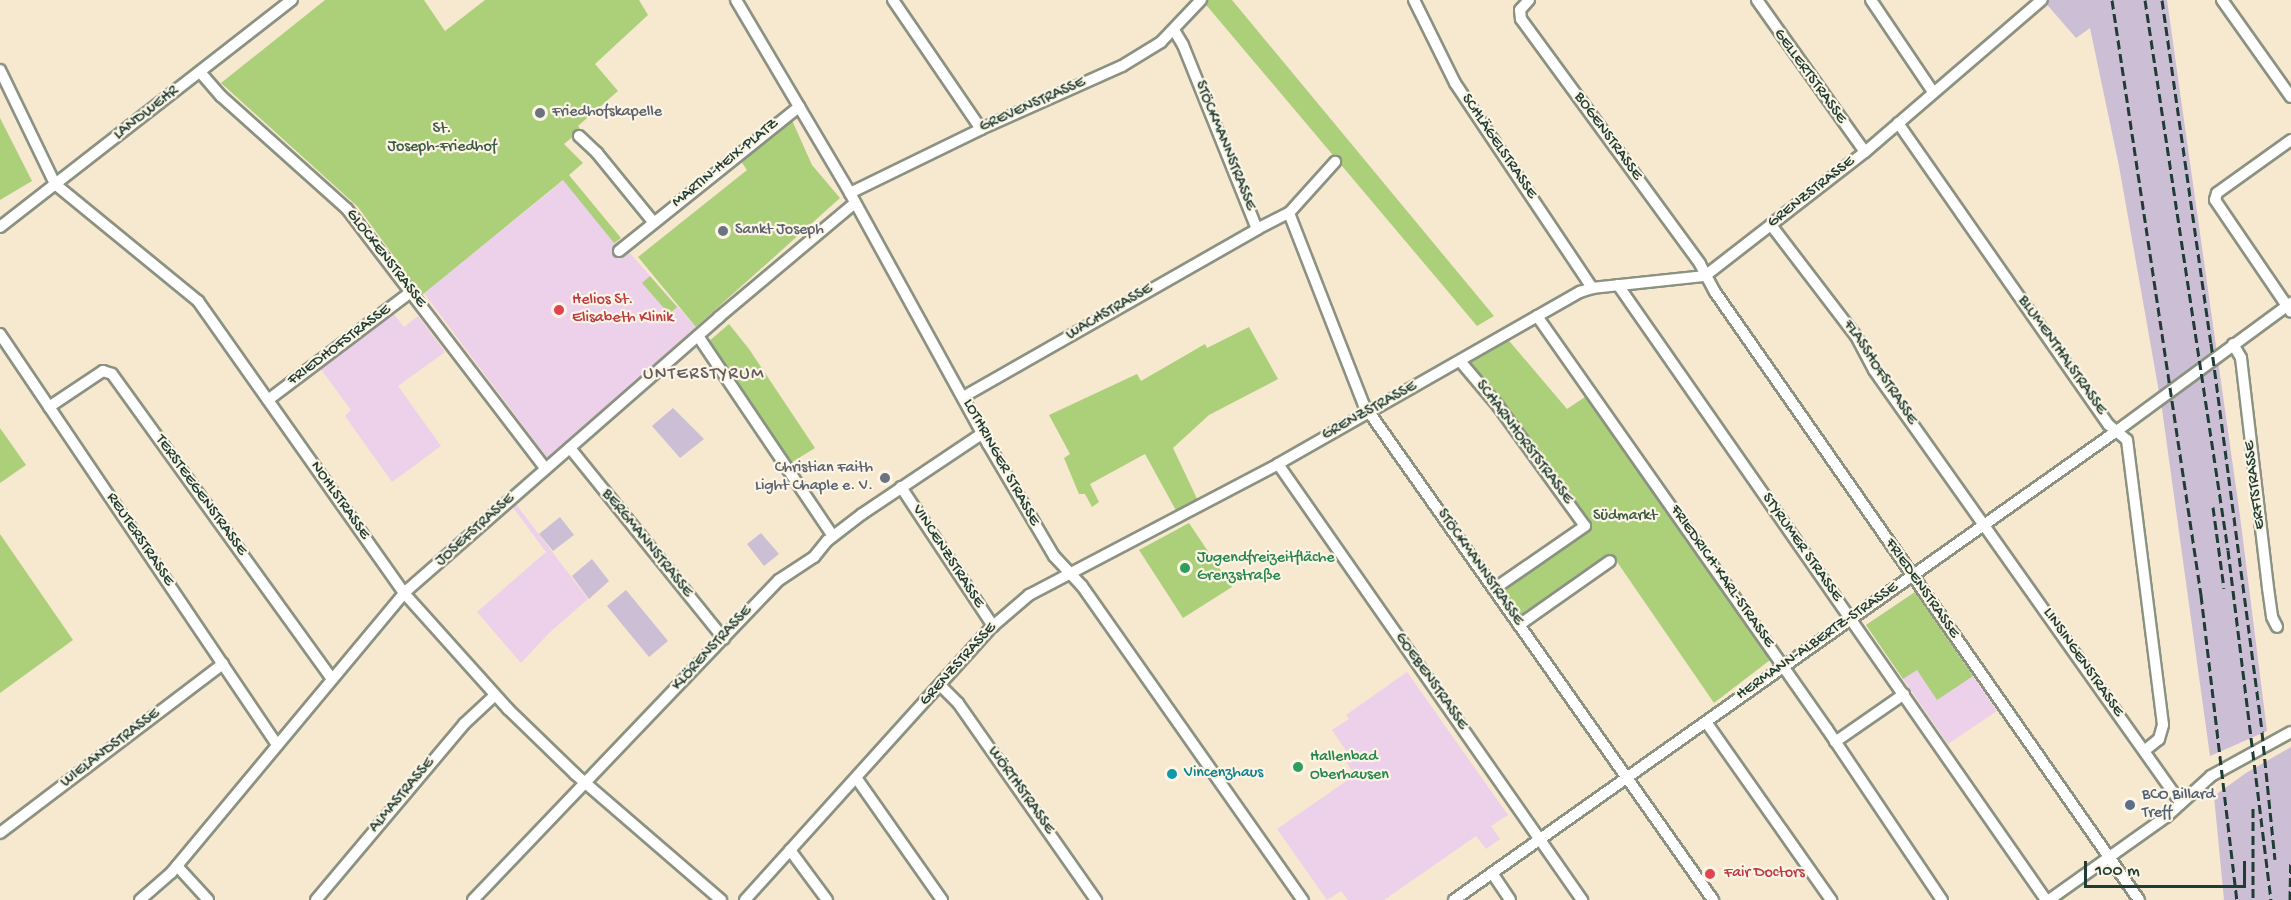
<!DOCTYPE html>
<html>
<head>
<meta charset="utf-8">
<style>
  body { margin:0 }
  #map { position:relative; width:2291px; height:900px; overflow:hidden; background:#f7e8d0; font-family:"Gochi Hand",sans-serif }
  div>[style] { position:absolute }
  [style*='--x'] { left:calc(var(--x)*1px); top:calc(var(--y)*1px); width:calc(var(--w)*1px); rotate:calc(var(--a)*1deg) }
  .built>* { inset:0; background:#edd0e9 }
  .industrial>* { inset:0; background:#ccbed4 }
  .green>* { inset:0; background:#acd079 }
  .roads { filter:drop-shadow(2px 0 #8b9282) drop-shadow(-2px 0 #8b9282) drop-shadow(0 2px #8b9282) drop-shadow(0 -2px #8b9282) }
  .minor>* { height:10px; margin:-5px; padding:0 5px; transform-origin:5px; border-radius:5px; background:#fff }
  .rail>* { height:3px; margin-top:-1.5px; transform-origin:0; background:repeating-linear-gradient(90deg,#1f3d34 0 9px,transparent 0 13.5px) }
  .dots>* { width:16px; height:16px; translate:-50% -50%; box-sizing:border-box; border:3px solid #fcf5e5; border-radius:50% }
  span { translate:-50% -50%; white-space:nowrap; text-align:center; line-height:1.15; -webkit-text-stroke:4.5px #fcf5e5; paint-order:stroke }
  .street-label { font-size:16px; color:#1f3d34 }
  .worship-label { font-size:16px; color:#5b616d }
  .left { translate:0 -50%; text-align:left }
  .right { translate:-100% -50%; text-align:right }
  .park-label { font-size:16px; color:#3b5a42 }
  .health-label { font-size:16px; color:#be3a42 }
  .leisure-label { font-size:16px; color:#27864d }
  .culture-label { font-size:16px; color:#0d838f }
  .service-label { font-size:16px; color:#4e5e75 }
  .neighbourhood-label { font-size:18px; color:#645e62; letter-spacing:1.5px }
  .scale { position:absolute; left:2084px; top:861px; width:162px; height:27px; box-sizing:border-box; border:3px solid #1f3d34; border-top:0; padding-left:8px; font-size:18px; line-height:21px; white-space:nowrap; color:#1f3d34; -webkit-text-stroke:4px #fcf5e5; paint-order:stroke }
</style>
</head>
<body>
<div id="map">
  <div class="built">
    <i style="clip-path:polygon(564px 180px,696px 327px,548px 459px,424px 293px)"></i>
    <i style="clip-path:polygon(393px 313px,404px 327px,418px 316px,445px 352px,398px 386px,441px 446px,392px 482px,345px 416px,351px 410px,320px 368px)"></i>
    <i style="clip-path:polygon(512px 499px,588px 599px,549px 633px,521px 663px,477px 612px,546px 552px,509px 502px)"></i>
    <i style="clip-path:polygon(1915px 592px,1997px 711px,1948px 744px,1866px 625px)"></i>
    <i style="clip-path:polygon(1407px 672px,1508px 815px,1491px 826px,1500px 839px,1486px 849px,1476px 836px,1384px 900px,1348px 900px,1341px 891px,1327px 900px,1277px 829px,1355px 775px,1346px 762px,1351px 758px,1332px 730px,1349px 719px,1346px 715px)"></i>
  </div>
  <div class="industrial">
    <i style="clip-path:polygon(2043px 0,2167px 0,2240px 516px,2267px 731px,2210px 756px,2162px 409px,2119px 166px,2090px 28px,2076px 38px)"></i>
    <i style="clip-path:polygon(673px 408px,704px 439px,680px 458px,652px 426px)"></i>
    <i style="clip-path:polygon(560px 517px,574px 535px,553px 551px,539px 534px)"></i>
    <i style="clip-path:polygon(761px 533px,779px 554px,764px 566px,747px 544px)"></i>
    <i style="clip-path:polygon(592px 559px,609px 581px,589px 599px,572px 576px)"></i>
    <i style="clip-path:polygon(626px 590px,668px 641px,649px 657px,607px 606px)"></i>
    <i style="clip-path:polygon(2291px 747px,2291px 900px,2224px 900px,2214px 796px,2246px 773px)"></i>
  </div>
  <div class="green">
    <i style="clip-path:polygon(325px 0,424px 0,445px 31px,485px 0,639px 0,648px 15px,595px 64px,618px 91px,578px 126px,581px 130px,564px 144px,583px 163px,569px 175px,621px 238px,614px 243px,563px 180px,422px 295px,358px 207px,221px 83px)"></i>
    <i style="clip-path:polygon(1202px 0,1232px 0,1494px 316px,1477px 326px)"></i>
    <i style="clip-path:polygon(0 118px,32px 181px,0 200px)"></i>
    <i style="clip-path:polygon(791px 118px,812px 165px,840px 198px,696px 327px,638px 257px,747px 170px,740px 160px)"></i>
    <i style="clip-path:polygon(650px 276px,677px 307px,669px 314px,642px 283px)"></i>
    <i style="clip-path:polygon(729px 324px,749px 349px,815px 448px,789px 464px,708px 342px)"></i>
    <i style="clip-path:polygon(1249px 327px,1278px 379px,1209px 415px,1173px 448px,1200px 505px,1179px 516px,1145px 454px,1090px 484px,1099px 502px,1092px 507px,1085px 494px,1079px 494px,1064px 458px,1070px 454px,1049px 415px,1137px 374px,1141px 381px,1205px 344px,1207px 348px)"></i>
    <i style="clip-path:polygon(1505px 336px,1567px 409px,1591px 393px,1770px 660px,1714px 703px,1613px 556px,1523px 621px,1494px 589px,1584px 526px,1460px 361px)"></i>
    <i style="clip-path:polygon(0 428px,26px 465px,0 483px)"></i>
    <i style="clip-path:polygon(1189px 523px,1232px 587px,1183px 618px,1139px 550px)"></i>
    <i style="clip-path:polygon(0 534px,73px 640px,0 693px)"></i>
    <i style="clip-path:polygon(1915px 592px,1973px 676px,1937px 700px,1917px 670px,1903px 679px,1866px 625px)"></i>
  </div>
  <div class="roads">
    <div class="minor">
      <i style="--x:736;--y:0;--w:224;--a:59.4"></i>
      <i style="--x:850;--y:193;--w:286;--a:61.2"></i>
      <i style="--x:988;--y:444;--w:130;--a:59.5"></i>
      <i style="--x:1054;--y:556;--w:41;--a:47"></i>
      <i style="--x:1082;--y:586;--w:384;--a:54.9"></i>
      <i style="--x:893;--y:0;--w:156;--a:55.7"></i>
      <i style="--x:1414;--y:0;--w:93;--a:63.7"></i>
      <i style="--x:1455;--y:83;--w:247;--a:56.2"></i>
      <i style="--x:1529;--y:0;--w:13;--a:132"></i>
      <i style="--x:1520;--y:10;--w:9;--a:84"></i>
      <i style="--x:1521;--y:19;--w:303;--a:53.8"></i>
      <i style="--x:1700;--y:264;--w:32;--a:62"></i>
      <i style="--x:1715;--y:292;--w:741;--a:55.11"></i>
      <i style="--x:1757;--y:0;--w:186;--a:54.6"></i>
      <i style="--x:1871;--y:0;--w:111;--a:56"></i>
      <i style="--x:2222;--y:0;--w:119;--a:54.6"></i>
      <i style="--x:1174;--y:30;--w:17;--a:59"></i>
      <i style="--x:1183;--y:45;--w:198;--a:68.1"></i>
      <i style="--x:1257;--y:229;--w:36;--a:-27"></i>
      <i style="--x:1289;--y:213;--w:206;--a:68.7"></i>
      <i style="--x:1364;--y:405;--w:606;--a:54.81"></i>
      <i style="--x:0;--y:70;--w:127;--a:64.2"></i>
      <i style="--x:55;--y:184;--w:185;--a:39.3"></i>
      <i style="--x:198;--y:301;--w:357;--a:54.8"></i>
      <i style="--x:404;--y:593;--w:156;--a:48.1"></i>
      <i style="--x:508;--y:709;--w:93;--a:44.1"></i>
      <i style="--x:575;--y:774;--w:193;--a:40.8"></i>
      <i style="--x:200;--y:72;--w:32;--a:49"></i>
      <i style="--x:221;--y:96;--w:169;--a:41.9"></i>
      <i style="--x:347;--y:209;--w:327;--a:52.6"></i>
      <i style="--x:1898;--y:123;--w:368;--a:55.1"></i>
      <i style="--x:2109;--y:425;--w:23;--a:40"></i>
      <i style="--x:2127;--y:440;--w:287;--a:82.8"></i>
      <i style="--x:2163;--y:725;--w:15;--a:106"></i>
      <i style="--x:2159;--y:739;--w:19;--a:141"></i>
      <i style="--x:579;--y:136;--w:25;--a:43"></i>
      <i style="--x:597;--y:153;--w:90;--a:50.8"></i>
      <i style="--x:2291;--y:140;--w:91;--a:144.4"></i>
      <i style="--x:2217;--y:193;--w:7;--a:106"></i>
      <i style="--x:2215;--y:200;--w:135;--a:55.8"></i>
      <i style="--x:850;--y:193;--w:146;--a:-26"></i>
      <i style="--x:981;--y:129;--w:154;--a:-24.1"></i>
      <i style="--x:1122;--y:66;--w:46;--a:-31.6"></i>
      <i style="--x:1161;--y:42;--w:58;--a:-46.4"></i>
      <i style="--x:1289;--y:213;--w:69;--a:-48"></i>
      <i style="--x:1771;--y:225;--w:140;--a:52.6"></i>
      <i style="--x:1856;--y:336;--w:38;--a:62"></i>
      <i style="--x:1874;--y:370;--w:529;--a:54.69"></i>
      <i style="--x:0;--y:227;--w:370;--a:-37.9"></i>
      <i style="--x:619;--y:251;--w:231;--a:-38.7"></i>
      <i style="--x:1618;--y:285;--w:749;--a:55.16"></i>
      <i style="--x:1537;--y:316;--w:505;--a:54.92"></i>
      <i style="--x:1827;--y:729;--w:206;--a:56.1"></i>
      <i style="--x:0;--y:334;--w:496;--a:56"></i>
      <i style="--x:698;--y:336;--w:241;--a:56"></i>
      <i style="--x:2233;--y:344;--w:16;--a:60"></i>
      <i style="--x:2241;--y:358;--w:232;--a:83.3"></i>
      <i style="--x:2268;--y:588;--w:29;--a:82"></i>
      <i style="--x:2272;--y:617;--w:11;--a:63"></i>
      <i style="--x:1460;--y:361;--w:59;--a:49.8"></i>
      <i style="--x:1498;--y:406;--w:148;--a:54.1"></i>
      <i style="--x:1585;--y:526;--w:111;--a:145.3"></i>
      <i style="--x:963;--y:397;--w:339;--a:-29.7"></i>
      <i style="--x:268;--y:400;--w:179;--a:-37.1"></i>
      <i style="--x:49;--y:407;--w:65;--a:-33.7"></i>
      <i style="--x:103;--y:371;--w:9;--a:18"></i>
      <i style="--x:112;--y:374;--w:376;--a:54.2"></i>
      <i style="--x:570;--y:448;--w:245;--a:51.1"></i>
      <i style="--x:1278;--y:464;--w:532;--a:55.11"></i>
      <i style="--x:901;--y:487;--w:167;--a:56.5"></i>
      <i style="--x:1519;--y:625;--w:111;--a:-35.1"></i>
      <i style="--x:941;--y:686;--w:24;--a:45"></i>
      <i style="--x:958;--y:703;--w:241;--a:55"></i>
      <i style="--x:1706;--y:722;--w:218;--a:54.9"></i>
      <i style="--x:1835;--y:742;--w:84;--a:-34.8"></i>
      <i style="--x:857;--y:779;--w:148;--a:54.9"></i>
      <i style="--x:0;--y:833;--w:280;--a:-37.2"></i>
      <i style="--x:790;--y:850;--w:62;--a:53.5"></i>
      <i style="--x:177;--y:866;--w:46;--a:47.6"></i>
      <i style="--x:1492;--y:873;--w:32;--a:56"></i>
      <i style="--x:140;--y:900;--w:41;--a:-41.1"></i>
      <i style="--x:171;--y:873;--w:364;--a:-50.2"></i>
      <i style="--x:404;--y:593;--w:419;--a:-41.2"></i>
      <i style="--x:719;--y:317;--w:177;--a:-40"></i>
      <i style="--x:316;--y:900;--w:230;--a:-49.9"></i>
      <i style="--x:464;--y:724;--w:41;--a:-43"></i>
      <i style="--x:473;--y:900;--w:443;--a:-46.3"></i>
      <i style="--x:779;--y:580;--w:42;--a:-33.3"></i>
      <i style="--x:814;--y:557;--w:21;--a:-51"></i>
      <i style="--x:827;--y:541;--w:44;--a:-37.6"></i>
      <i style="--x:862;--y:514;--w:146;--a:-33.8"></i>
      <i style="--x:745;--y:900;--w:370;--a:-47.9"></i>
      <i style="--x:993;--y:626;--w:48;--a:-40.7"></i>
      <i style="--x:1029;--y:595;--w:281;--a:-27.7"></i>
      <i style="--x:1278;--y:464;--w:348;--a:-29.7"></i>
      <i style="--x:1580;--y:292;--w:13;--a:-18"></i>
      <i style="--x:1592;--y:288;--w:114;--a:-6.1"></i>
      <i style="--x:1705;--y:276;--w:202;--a:-37.8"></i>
      <i style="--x:1865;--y:152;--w:233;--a:-40.7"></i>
      <i style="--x:1454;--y:900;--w:814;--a:-35.29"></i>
      <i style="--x:2118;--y:430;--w:215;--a:-36.3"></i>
      <i style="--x:2049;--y:900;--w:143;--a:-35.4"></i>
      <i style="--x:2166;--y:817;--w:61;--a:-42.3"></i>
      <i style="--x:2211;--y:776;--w:91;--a:-28.8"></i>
    </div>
  </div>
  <div class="rail">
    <i style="--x:2112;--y:0;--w:602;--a:81.49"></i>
    <i style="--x:2201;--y:595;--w:307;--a:83.3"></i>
    <i style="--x:2145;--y:0;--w:556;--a:81.42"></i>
    <i style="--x:2228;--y:550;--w:353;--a:83"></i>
    <i style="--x:2162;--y:0;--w:346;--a:81.9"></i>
    <i style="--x:2211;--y:343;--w:392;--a:82.5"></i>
    <i style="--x:2262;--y:732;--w:128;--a:84.2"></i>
    <i style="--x:2213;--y:507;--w:82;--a:82.3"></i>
    <i style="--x:2253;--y:808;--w:92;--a:90"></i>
    <i style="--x:2290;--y:900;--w:39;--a:-89"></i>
  </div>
  <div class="dots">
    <i style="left:540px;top:113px;background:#6b7280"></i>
    <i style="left:723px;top:231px;background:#6b7280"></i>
    <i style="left:559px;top:310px;background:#e0444e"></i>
    <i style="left:885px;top:478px;background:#6b7280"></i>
    <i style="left:1185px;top:568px;background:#2e9e5b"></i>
    <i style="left:1298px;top:767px;background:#2e9e5b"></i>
    <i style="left:1172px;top:774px;background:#0f9aa8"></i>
    <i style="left:2130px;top:805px;background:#5c6f8a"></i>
    <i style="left:1710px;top:874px;background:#e0444e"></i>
  </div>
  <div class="street-label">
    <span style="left:1809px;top:77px;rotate:54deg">GELLERTSTRASSE</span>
    <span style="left:1033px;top:106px;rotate:-24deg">GREVENSTRASSE</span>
    <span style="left:147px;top:114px;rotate:-38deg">LANDWEHR</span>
    <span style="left:1607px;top:137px;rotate:54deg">BOGENSTRASSE</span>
    <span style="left:1224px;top:146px;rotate:68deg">STÖCKMANNSTRASSE</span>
    <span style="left:1498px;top:147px;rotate:56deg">SCHLÄGELSTRASSE</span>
    <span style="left:726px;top:164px;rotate:-39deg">MARTIN-HEIX-PLATZ</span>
    <span style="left:1812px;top:193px;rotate:-38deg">GRENZSTRASSE</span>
    <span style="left:385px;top:259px;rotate:52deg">GLOCKENSTRASSE</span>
    <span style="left:1110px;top:313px;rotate:-30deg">WACHSTRASSE</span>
    <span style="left:340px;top:346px;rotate:-37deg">FRIEDHOFSTRASSE</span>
    <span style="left:2061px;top:356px;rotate:55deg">BLUMENTHALSTRASSE</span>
    <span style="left:1879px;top:373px;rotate:57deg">FLASSHOFSTRASSE</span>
    <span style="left:1370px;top:412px;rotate:-29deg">GRENZSTRASSE</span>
    <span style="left:1523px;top:443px;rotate:53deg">SCHARNHORSTSTRASSE</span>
    <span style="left:1000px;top:463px;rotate:61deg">LOTHRINGER STRASSE</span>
    <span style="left:2256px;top:485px;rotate:-97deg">ERFTSTRASSE</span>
    <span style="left:200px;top:496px;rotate:54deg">TERSTEEGENSTRASSE</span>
    <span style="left:339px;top:501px;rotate:55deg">NOHLSTRASSE</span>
    <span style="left:476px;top:531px;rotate:-42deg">JOSEFSTRASSE</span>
    <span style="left:139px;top:540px;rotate:56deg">REUTERSTRASSE</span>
    <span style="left:646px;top:544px;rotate:51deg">BERGMANNSTRASSE</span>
    <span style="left:1801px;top:548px;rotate:55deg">STYRUMER STRASSE</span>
    <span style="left:947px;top:557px;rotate:57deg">VINCENZSTRASSE</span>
    <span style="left:1479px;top:568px;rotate:55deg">STÖCKMANNSTRASSE</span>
    <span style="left:1721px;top:577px;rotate:55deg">FRIEDRICH-KARL-STRASSE</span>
    <span style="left:1921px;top:589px;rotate:55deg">FRIEDENSTRASSE</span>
    <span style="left:1818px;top:642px;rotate:-35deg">HERMANN-ALBERTZ-STRASSE</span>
    <span style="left:713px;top:649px;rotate:-47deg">KLÖRENSTRASSE</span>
    <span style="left:2082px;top:663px;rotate:55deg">LINSINGENSTRASSE</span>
    <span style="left:959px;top:665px;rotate:-48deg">GRENZSTRASSE</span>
    <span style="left:1430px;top:682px;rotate:55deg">GOEBENSTRASSE</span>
    <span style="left:111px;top:749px;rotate:-37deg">WIELANDSTRASSE</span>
    <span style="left:1020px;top:791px;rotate:55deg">WÖRTHSTRASSE</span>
    <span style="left:403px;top:796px;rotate:-50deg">ALMASTRASSE</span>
  </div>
  <div class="worship-label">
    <span class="left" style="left:552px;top:113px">Friedhofskapelle</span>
    <span class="left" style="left:735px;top:231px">Sankt Joseph</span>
    <span class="right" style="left:873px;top:478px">Christian Faith<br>Light Chaple e. V.</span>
  </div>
  <div class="park-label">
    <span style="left:442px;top:139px">St.<br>Joseph-Friedhof</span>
    <span style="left:1625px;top:517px">Südmarkt</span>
  </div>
  <div class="health-label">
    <span class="left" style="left:572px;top:310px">Helios St.<br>Elisabeth Klinik</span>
    <span class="left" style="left:1724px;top:874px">Fair Doctors</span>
  </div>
  <div class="leisure-label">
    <span class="left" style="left:1197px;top:568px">Jugendfreizeitfläche<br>Grenzstraße</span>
    <span class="left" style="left:1310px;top:767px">Hallenbad<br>Oberhausen</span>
  </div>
  <div class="culture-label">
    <span class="left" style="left:1184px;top:774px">Vincenzhaus</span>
  </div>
  <div class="service-label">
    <span class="left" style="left:2142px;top:805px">BCO Billard<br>Treff</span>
  </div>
  <div class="neighbourhood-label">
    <span style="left:704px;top:375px">UNTERSTYRUM</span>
  </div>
  <div class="scale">100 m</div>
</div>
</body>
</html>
